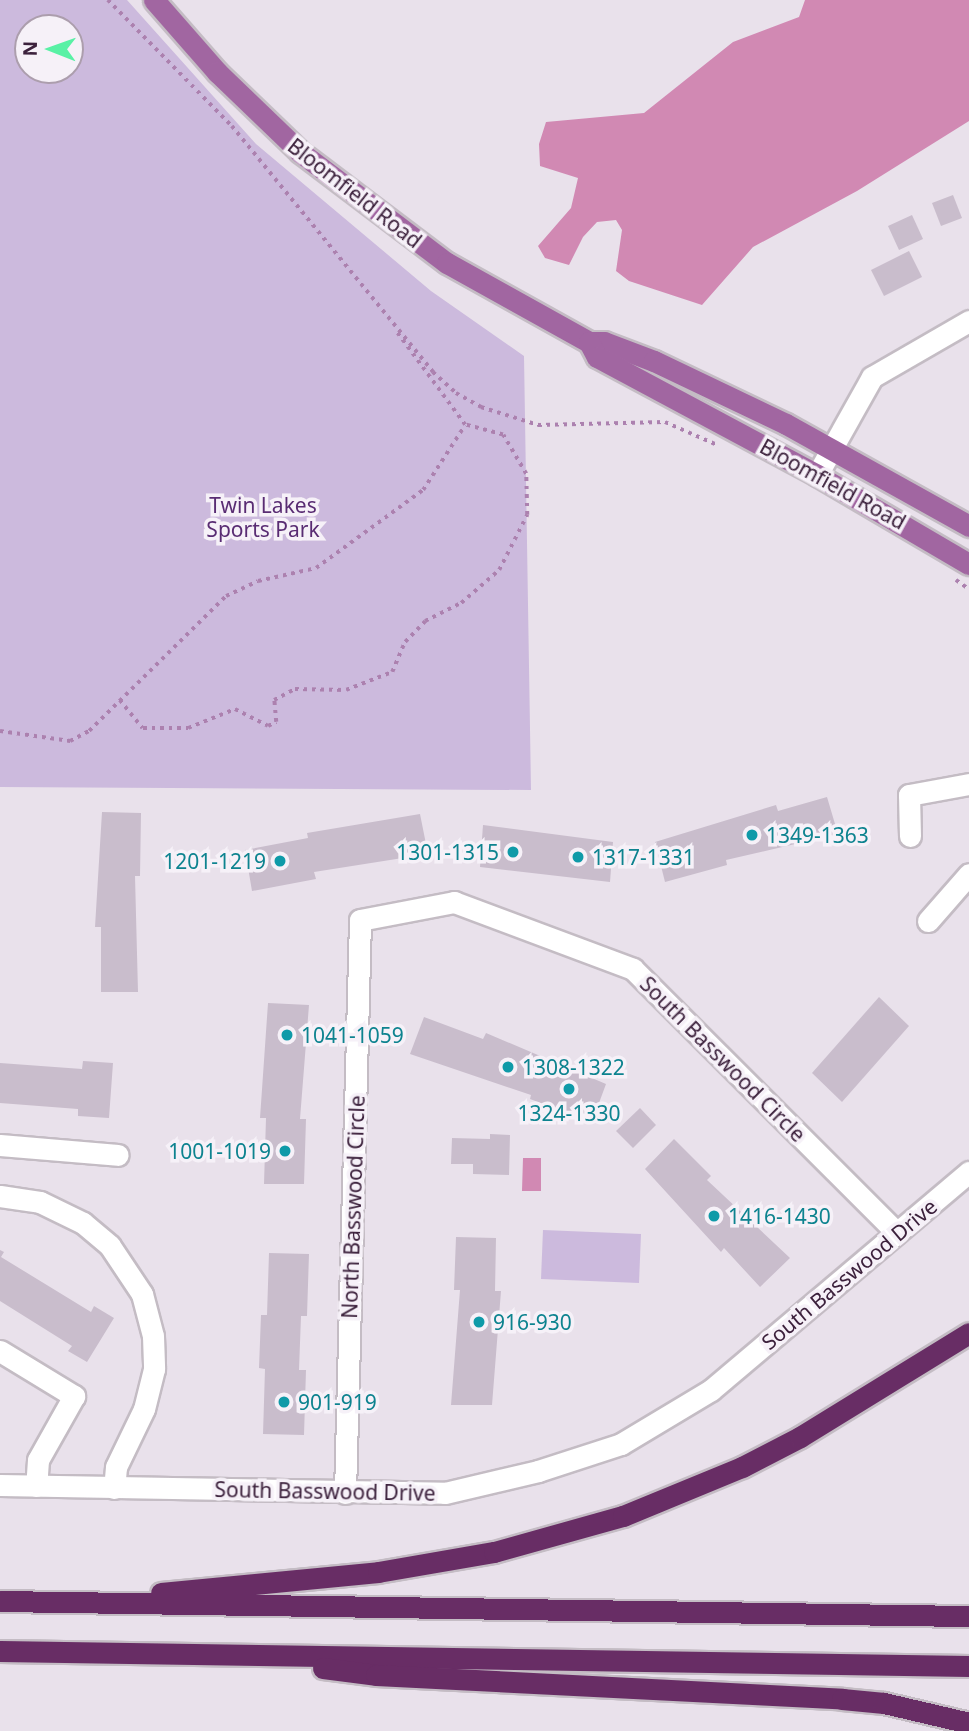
<!DOCTYPE html>
<html>
<head>
<meta charset="utf-8">
<style>
  body { margin:0 }
  #map { position:relative; width:969px; height:1731px; overflow:hidden; background:#e9e1eb; font-family:"Noto Sans",sans-serif }
  div>[style] { position:absolute }
  [style*='--x'] { left:calc(var(--x)*1px); top:calc(var(--y)*1px); width:calc(var(--w)*1px); rotate:calc(var(--a)*1deg) }
  .green>* { inset:0; background:#ccbadd }
  .water>* { inset:0; background:#d189b3 }
  .building>* { inset:0; background:#c9bdcc }
  .path>* { height:3.5px; margin-top:-1.75px; transform-origin:0; background:repeating-linear-gradient(90deg,#ac81af 0 3.5px,transparent 0 8.5px) }
  .roads { filter:drop-shadow(2px 0 #c4bcc4) drop-shadow(-2px 0 #c4bcc4) drop-shadow(0 2px #c4bcc4) drop-shadow(0 -2px #c4bcc4) }
  .minor>* { height:21px; margin:-10.5px; padding:0 10.5px; transform-origin:10.5px; border-radius:10.5px; background:#fff }
  .major>* { height:21px; margin:-10.5px; padding:0 10.5px; transform-origin:10.5px; border-radius:10.5px; background:#a166a1 }
  .highway>* { height:21px; margin:-10.5px; padding:0 10.5px; transform-origin:10.5px; border-radius:10.5px; background:#682d65 }
  .dots>* { width:19px; height:19px; translate:-50% -50%; box-sizing:border-box; border:4px solid #f6f1f8; border-radius:50% }
  span { translate:-50% -50%; white-space:nowrap; text-align:center; line-height:1.15; -webkit-text-stroke:7px #f6f1f8; paint-order:stroke }
  .street-label { font-size:21px; color:#3c213c }
  .park-label { font-size:21px; color:#592c73 }
  .culture-label { font-size:21px; color:#0d838f }
  .left { translate:0 -50%; text-align:left }
  .right { translate:-100% -50%; text-align:right }
  .north { position:absolute; left:14px; top:14px; width:70px; height:70px; box-sizing:border-box; background:#f6f1f8; border:2px solid #ac9ead; border-radius:50%; rotate:271deg; font-size:19px; font-weight:700; line-height:28px; text-align:center; color:#3c213c }
  .north::after { content:''; display:block; margin:auto; width:24px; height:32px; background:#59f1a5; clip-path:polygon(50% 0,100% 100%,50% 72%,0 100%) }
</style>
</head>
<body>
<div id="map">
  <div class="green">
    <i style="clip-path:polygon(evenodd,0 0,127px 0,256px 144px,431px 291px,524px 356px,531px 790px,0 787px,0 0,28px 28px,70px 28px,70px 70px,28px 70px,28px 28px)"></i>
    <i style="clip-path:polygon(543px 1230px,641px 1234px,639px 1283px,541px 1279px)"></i>
  </div>
  <div class="water">
    <i style="clip-path:polygon(805px 0,969px 0,969px 121px,857px 191px,753px 247px,702px 305px,629px 281px,616px 271px,622px 230px,616px 220px,597px 222px,583px 237px,569px 265px,545px 258px,538px 246px,571px 208px,578px 178px,540px 166px,539px 144px,546px 122px,644px 113px,733px 42px,799px 17px)"></i>
    <i style="clip-path:polygon(523px 1158px,541px 1158px,541px 1191px,522px 1191px)"></i>
  </div>
  <div class="building">
    <i style="clip-path:polygon(953px 195px,962px 218px,941px 226px,932px 203px)"></i>
    <i style="clip-path:polygon(912px 215px,923px 239px,899px 250px,888px 226px)"></i>
    <i style="clip-path:polygon(909px 251px,922px 277px,884px 296px,871px 270px)"></i>
    <i style="clip-path:polygon(827px 797px,838px 834px,726px 860px,727px 865px,665px 882px,655px 842px,776px 805px,778px 811px)"></i>
    <i style="clip-path:polygon(102px 812px,141px 813px,140px 876px,135px 876px,138px 992px,101px 992px,101px 927px,95px 927px)"></i>
    <i style="clip-path:polygon(420px 814px,428px 854px,314px 872px,316px 879px,252px 891px,245px 850px,308px 838px,307px 833px)"></i>
    <i style="clip-path:polygon(483px 825px,613px 842px,610px 882px,480px 867px)"></i>
    <i style="clip-path:polygon(879px 997px,909px 1026px,842px 1102px,812px 1073px)"></i>
    <i style="clip-path:polygon(268px 1003px,309px 1005px,300px 1119px,306px 1119px,304px 1184px,264px 1184px,266px 1118px,260px 1118px)"></i>
    <i style="clip-path:polygon(424px 1017px,483px 1039px,486px 1033px,606px 1084px,592px 1122px,530px 1099px,531px 1095px,410px 1054px)"></i>
    <i style="clip-path:polygon(83px 1061px,113px 1063px,109px 1118px,78px 1116px,78px 1109px,0 1103px,0 1063px,82px 1069px)"></i>
    <i style="clip-path:polygon(640px 1108px,656px 1125px,633px 1148px,616px 1131px)"></i>
    <i style="clip-path:polygon(490px 1134px,510px 1135px,509px 1175px,473px 1174px,473px 1164px,451px 1164px,452px 1138px,490px 1139px)"></i>
    <i style="clip-path:polygon(674px 1139px,711px 1176px,707px 1180px,790px 1258px,760px 1287px,724px 1248px,721px 1252px,645px 1169px)"></i>
    <i style="clip-path:polygon(456px 1237px,496px 1238px,495px 1291px,501px 1291px,492px 1405px,451px 1405px,460px 1290px,454px 1290px)"></i>
    <i style="clip-path:polygon(0 1250px,4px 1252px,1px 1257px,91px 1312px,94px 1306px,114px 1318px,87px 1362px,68px 1351px,72px 1346px,0 1301px)"></i>
    <i style="clip-path:polygon(269px 1253px,309px 1254px,307px 1316px,301px 1316px,299px 1370px,306px 1370px,304px 1435px,263px 1434px,265px 1369px,259px 1368px,261px 1315px,267px 1315px)"></i>
  </div>
  <div class="path">
    <i style="--x:108;--y:0;--w:177;--a:45.5"></i>
    <i style="--x:232;--y:126;--w:318;--a:50.7"></i>
    <i style="--x:433;--y:372;--w:31;--a:42"></i>
    <i style="--x:456;--y:393;--w:29;--a:29"></i>
    <i style="--x:481;--y:407;--w:60;--a:17.5"></i>
    <i style="--x:538;--y:425;--w:127;--a:-1.4"></i>
    <i style="--x:665;--y:422;--w:55;--a:23.7"></i>
    <i style="--x:956;--y:580;--w:16;--a:35"></i>
    <i style="--x:120;--y:700;--w:36;--a:51"></i>
    <i style="--x:143;--y:728;--w:45;--a:0"></i>
    <i style="--x:188;--y:728;--w:51;--a:-22"></i>
    <i style="--x:235;--y:709;--w:37;--a:27"></i>
    <i style="--x:268;--y:726;--w:9;--a:-27"></i>
    <i style="--x:276;--y:722;--w:22;--a:-95"></i>
    <i style="--x:274;--y:700;--w:24;--a:-28"></i>
    <i style="--x:295;--y:689;--w:51;--a:1.1"></i>
    <i style="--x:346;--y:690;--w:49;--a:-21.4"></i>
    <i style="--x:392;--y:672;--w:33;--a:-67"></i>
    <i style="--x:405;--y:642;--w:29;--a:-46"></i>
    <i style="--x:425;--y:621;--w:40;--a:-26.6"></i>
    <i style="--x:461;--y:603;--w:50;--a:-41"></i>
    <i style="--x:499;--y:570;--w:62;--a:-63"></i>
    <i style="--x:527;--y:515;--w:41;--a:-91.4"></i>
    <i style="--x:526;--y:474;--w:45;--a:-120.5"></i>
    <i style="--x:503;--y:435;--w:39;--a:-165"></i>
    <i style="--x:0;--y:731;--w:71;--a:8.1"></i>
    <i style="--x:70;--y:741;--w:21;--a:-28"></i>
    <i style="--x:89;--y:731;--w:192;--a:-44.6"></i>
    <i style="--x:226;--y:596;--w:35;--a:-25"></i>
    <i style="--x:258;--y:581;--w:59;--a:-12.6"></i>
    <i style="--x:316;--y:568;--w:132;--a:-36.1"></i>
    <i style="--x:423;--y:490;--w:77;--a:-57.1"></i>
    <i style="--x:465;--y:425;--w:118;--a:-126.4"></i>
  </div>
  <div class="roads">
    <div class="minor">
      <i style="--x:817;--y:475;--w:112;--a:-60.7"></i>
      <i style="--x:872;--y:377;--w:112;--a:-30"></i>
      <i style="--x:910;--y:836;--w:41;--a:-91.4"></i>
      <i style="--x:909;--y:795;--w:61;--a:-10.4"></i>
      <i style="--x:928;--y:921;--w:62;--a:-48.9"></i>
      <i style="--x:0;--y:1145;--w:118;--a:4.8"></i>
      <i style="--x:0;--y:1196;--w:40;--a:8.5"></i>
      <i style="--x:40;--y:1202;--w:48;--a:26"></i>
      <i style="--x:83;--y:1223;--w:35;--a:40"></i>
      <i style="--x:110;--y:1246;--w:58;--a:56.3"></i>
      <i style="--x:142;--y:1294;--w:43;--a:75.3"></i>
      <i style="--x:153;--y:1336;--w:33;--a:88"></i>
      <i style="--x:154;--y:1369;--w:41;--a:104"></i>
      <i style="--x:144;--y:1409;--w:64;--a:115.8"></i>
      <i style="--x:116;--y:1467;--w:21;--a:95"></i>
      <i style="--x:0;--y:1351;--w:87;--a:31.3"></i>
      <i style="--x:74;--y:1396;--w:73;--a:119.4"></i>
      <i style="--x:38;--y:1460;--w:26;--a:94"></i>
      <i style="--x:0;--y:1485;--w:445;--a:1"></i>
      <i style="--x:445;--y:1493;--w:96;--a:-13.3"></i>
      <i style="--x:538;--y:1471;--w:87;--a:-18"></i>
      <i style="--x:621;--y:1444;--w:105;--a:-31"></i>
      <i style="--x:711;--y:1390;--w:338;--a:-40.2"></i>
      <i style="--x:345;--y:1493;--w:573;--a:-88.5"></i>
      <i style="--x:360;--y:920;--w:96;--a:-10.8"></i>
      <i style="--x:454;--y:902;--w:191;--a:20.5"></i>
      <i style="--x:633;--y:969;--w:373;--a:45"></i>
    </div>
    <div class="major">
      <i style="--x:154;--y:0;--w:96;--a:48.8"></i>
      <i style="--x:217;--y:72;--w:115;--a:43.9"></i>
      <i style="--x:300;--y:152;--w:184;--a:37.1"></i>
      <i style="--x:447;--y:263;--w:162;--a:29.1"></i>
      <i style="--x:589;--y:342;--w:15;--a:0"></i>
      <i style="--x:604;--y:342;--w:53;--a:20.8"></i>
      <i style="--x:654;--y:361;--w:146;--a:25.5"></i>
      <i style="--x:786;--y:424;--w:210;--a:29.1"></i>
      <i style="--x:589;--y:342;--w:17;--a:62"></i>
      <i style="--x:597;--y:357;--w:250;--a:28.2"></i>
      <i style="--x:817;--y:475;--w:176;--a:30.4"></i>
    </div>
    <div class="highway">
      <i style="--x:161;--y:1593;--w:218;--a:-5.5"></i>
      <i style="--x:378;--y:1572;--w:118;--a:-9.8"></i>
      <i style="--x:494;--y:1552;--w:134;--a:-15.6"></i>
      <i style="--x:623;--y:1516;--w:129;--a:-22.4"></i>
      <i style="--x:742;--y:1467;--w:65;--a:-27.3"></i>
      <i style="--x:800;--y:1437;--w:198;--a:-31.6"></i>
      <i style="--x:0;--y:1601;--w:969;--a:0.89"></i>
      <i style="--x:0;--y:1651;--w:969;--a:0.89"></i>
      <i style="--x:323;--y:1668;--w:53;--a:7.5"></i>
      <i style="--x:376;--y:1675;--w:467;--a:2.9"></i>
      <i style="--x:842;--y:1699;--w:42;--a:5.4"></i>
      <i style="--x:884;--y:1703;--w:87;--a:13.2"></i>
    </div>
  </div>
  <div class="dots">
    <i style="left:752px;top:835px;background:#0f9aa8"></i>
    <i style="left:513px;top:852px;background:#0f9aa8"></i>
    <i style="left:578px;top:857px;background:#0f9aa8"></i>
    <i style="left:280px;top:861px;background:#0f9aa8"></i>
    <i style="left:287px;top:1035px;background:#0f9aa8"></i>
    <i style="left:508px;top:1067px;background:#0f9aa8"></i>
    <i style="left:569px;top:1089px;background:#0f9aa8"></i>
    <i style="left:285px;top:1151px;background:#0f9aa8"></i>
    <i style="left:714px;top:1216px;background:#0f9aa8"></i>
    <i style="left:479px;top:1322px;background:#0f9aa8"></i>
    <i style="left:284px;top:1402px;background:#0f9aa8"></i>
  </div>
  <div class="street-label">
    <span style="left:355px;top:193px;rotate:38deg">Bloomfield Road</span>
    <span style="left:833px;top:484px;rotate:29deg">Bloomfield Road</span>
    <span style="left:723px;top:1059px;rotate:45deg">South Basswood Circle</span>
    <span style="left:353px;top:1207px;rotate:-88deg">North Basswood Circle</span>
    <span style="left:849px;top:1274px;rotate:-40deg">South Basswood Drive</span>
    <span style="left:325px;top:1491px;rotate:1deg">South Basswood Drive</span>
  </div>
  <div class="park-label">
    <span style="left:263px;top:517px">Twin Lakes<br>Sports Park</span>
  </div>
  <div class="culture-label">
    <span class="left" style="left:766px;top:835px">1349-1363</span>
    <span class="right" style="left:499px;top:852px">1301-1315</span>
    <span class="left" style="left:592px;top:857px">1317-1331</span>
    <span class="right" style="left:266px;top:861px">1201-1219</span>
    <span class="left" style="left:301px;top:1035px">1041-1059</span>
    <span class="left" style="left:522px;top:1067px">1308-1322</span>
    <span style="left:569px;top:1113px">1324-1330</span>
    <span class="right" style="left:271px;top:1151px">1001-1019</span>
    <span class="left" style="left:728px;top:1216px">1416-1430</span>
    <span class="left" style="left:493px;top:1322px">916-930</span>
    <span class="left" style="left:298px;top:1402px">901-919</span>
  </div>
  <div class="north">N</div>
</div>
</body>
</html>
